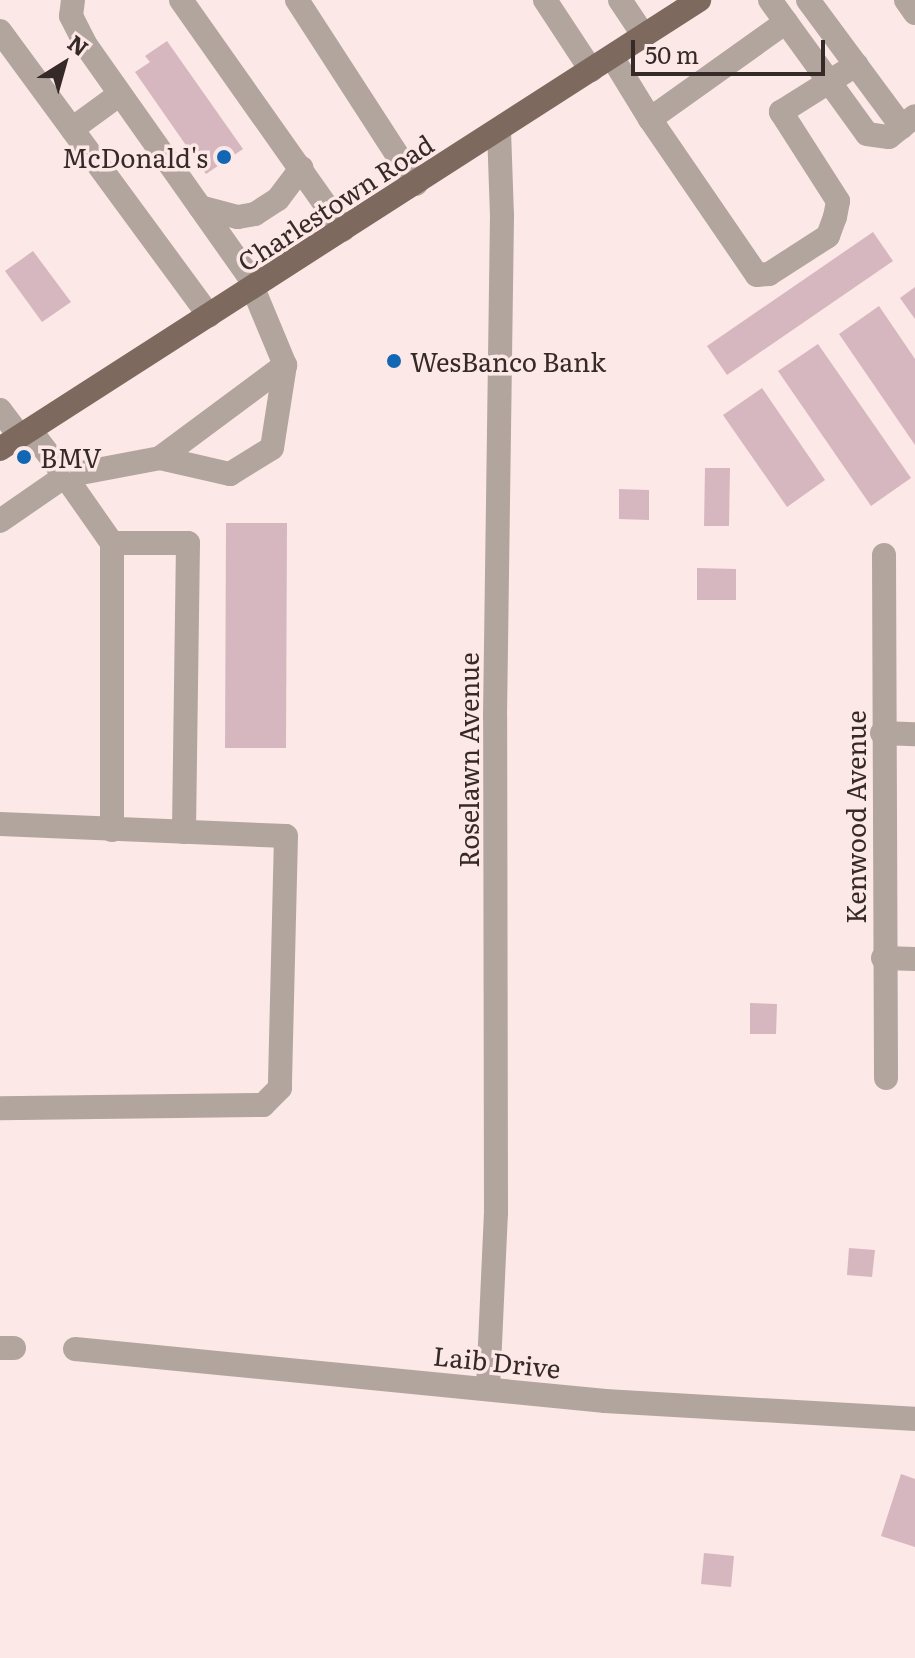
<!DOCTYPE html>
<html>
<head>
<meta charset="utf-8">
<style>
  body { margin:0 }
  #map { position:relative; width:915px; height:1658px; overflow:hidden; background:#fce8e6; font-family:Literata,serif }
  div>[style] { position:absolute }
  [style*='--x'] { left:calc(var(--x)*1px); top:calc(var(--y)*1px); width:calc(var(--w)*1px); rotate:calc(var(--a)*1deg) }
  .building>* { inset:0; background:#d6b7bf }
  .minor>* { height:24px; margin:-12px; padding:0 12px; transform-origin:12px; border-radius:12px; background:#b1a59e }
  .major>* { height:24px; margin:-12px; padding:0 12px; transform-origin:12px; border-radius:12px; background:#7d695d }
  .dots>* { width:22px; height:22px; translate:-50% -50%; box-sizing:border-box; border:4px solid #fce8e6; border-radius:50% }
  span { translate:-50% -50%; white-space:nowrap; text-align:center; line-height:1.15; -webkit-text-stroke:7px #fce8e6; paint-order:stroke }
  .poi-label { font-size:26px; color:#362a28 }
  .right { translate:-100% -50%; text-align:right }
  .left { translate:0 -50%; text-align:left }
  .street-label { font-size:26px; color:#362a28 }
  .north { position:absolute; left:24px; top:24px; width:80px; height:80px; -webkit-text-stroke:6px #fce8e6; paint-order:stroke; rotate:37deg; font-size:22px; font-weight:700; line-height:32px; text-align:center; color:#362a28 }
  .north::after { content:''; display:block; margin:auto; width:28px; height:36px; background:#362a28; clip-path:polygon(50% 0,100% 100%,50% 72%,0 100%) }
  .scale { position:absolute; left:631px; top:40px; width:194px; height:36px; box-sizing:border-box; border:4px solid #362a28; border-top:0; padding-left:10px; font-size:24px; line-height:28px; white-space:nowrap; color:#362a28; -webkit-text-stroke:6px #fce8e6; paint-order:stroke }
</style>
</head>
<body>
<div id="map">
  <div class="building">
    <i style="clip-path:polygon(167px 41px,243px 149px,206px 174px,135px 72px,150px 62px,145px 56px)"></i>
    <i style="clip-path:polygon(873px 232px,893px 261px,727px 375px,707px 346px)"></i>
    <i style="clip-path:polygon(33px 251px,71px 302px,42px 322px,5px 271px)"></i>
    <i style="clip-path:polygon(915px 287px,915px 319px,900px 298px)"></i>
    <i style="clip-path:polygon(879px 306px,915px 359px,915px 445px,839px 334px)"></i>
    <i style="clip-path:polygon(818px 344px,911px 478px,871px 506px,778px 371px)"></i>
    <i style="clip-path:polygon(762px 388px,825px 480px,787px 507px,723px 415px)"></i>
    <i style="clip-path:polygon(705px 468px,730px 468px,729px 526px,704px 526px)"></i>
    <i style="clip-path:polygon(619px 489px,649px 490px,649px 520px,619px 519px)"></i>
    <i style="clip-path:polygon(226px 523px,287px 523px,286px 748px,225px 748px)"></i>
    <i style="clip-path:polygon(697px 568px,736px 569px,736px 600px,697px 600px)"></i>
    <i style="clip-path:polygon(750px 1003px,777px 1004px,776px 1034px,750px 1034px)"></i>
    <i style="clip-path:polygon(849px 1248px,875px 1250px,872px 1277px,847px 1275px)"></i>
    <i style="clip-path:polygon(901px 1474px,915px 1479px,915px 1547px,881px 1536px)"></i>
    <i style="clip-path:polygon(704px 1553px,734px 1556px,731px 1587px,701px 1584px)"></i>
  </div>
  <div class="minor">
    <i style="--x:73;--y:0;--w:16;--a:97"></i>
    <i style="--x:71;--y:16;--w:31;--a:63"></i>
    <i style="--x:85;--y:44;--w:296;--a:54.8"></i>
    <i style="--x:181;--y:0;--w:281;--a:54.8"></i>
    <i style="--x:297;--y:0;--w:219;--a:57.1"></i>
    <i style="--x:545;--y:0;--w:84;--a:56.7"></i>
    <i style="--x:620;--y:0;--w:43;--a:56.3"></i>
    <i style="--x:770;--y:0;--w:165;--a:54.1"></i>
    <i style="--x:867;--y:134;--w:22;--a:8"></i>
    <i style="--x:889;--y:137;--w:33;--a:-39"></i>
    <i style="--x:808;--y:0;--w:158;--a:53.5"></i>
    <i style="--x:906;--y:0;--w:16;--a:55"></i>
    <i style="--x:786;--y:22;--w:167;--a:144.5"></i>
    <i style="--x:650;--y:119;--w:189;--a:55.6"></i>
    <i style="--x:757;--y:275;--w:12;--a:-5"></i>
    <i style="--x:769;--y:274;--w:70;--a:-32.8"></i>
    <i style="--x:828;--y:236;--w:20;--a:-70"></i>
    <i style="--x:835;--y:217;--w:16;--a:-79"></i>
    <i style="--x:838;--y:201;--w:106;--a:-122.6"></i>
    <i style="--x:781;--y:112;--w:89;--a:-32.1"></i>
    <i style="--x:0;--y:31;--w:353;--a:53.7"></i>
    <i style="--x:612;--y:57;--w:73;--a:58.5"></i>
    <i style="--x:72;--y:129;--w:59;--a:-36.1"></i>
    <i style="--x:200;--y:207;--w:39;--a:15"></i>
    <i style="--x:238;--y:217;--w:17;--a:-10"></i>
    <i style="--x:255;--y:214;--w:27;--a:-33"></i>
    <i style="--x:278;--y:199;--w:39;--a:-53"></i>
    <i style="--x:0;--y:410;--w:34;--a:53"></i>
    <i style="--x:30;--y:430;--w:58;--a:52.7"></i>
    <i style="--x:65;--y:476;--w:97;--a:-10.7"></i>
    <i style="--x:160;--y:458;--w:72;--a:12.9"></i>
    <i style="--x:230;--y:474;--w:49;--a:-31.8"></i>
    <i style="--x:272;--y:448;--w:84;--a:-81.1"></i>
    <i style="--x:285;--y:365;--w:83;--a:-112.6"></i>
    <i style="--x:160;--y:458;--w:156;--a:-36.6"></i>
    <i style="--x:0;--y:521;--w:79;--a:-34.7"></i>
    <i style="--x:65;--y:476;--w:82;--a:55"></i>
    <i style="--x:112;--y:543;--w:76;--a:0"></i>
    <i style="--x:188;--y:543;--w:289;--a:90.8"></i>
    <i style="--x:112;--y:543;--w:287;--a:90"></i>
    <i style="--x:884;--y:555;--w:523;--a:89.78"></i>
    <i style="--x:882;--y:733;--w:33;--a:2"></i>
    <i style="--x:0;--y:824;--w:286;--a:2.4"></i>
    <i style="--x:286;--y:836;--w:252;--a:91.4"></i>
    <i style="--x:280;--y:1088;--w:24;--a:135"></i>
    <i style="--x:263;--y:1105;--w:263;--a:179.3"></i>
    <i style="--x:883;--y:958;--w:32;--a:2"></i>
    <i style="--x:0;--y:1348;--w:14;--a:0"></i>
    <i style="--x:75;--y:1349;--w:533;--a:5.6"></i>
    <i style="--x:605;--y:1401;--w:311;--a:3.3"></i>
    <i style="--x:488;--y:1388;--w:175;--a:-87.4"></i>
    <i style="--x:496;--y:1213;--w:496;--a:-90.1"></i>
    <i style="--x:495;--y:717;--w:501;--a:-89.2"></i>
    <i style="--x:502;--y:216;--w:85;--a:-92"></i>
  </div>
  <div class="major">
    <i style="--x:0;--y:449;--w:831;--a:-32.71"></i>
  </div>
  <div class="dots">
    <i style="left:224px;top:157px;background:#1267b5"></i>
    <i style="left:394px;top:361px;background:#1267b5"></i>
    <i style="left:24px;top:457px;background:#1267b5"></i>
  </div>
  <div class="poi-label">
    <span class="right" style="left:208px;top:157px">McDonald's</span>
    <span class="left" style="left:410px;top:361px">WesBanco Bank</span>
    <span class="left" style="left:40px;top:457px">BMV</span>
  </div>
  <div class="street-label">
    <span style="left:335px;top:202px;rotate:-33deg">Charlestown Road</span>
    <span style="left:468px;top:760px;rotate:-90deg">Roselawn Avenue</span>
    <span style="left:855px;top:817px;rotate:-90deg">Kenwood Avenue</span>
    <span style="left:497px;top:1361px;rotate:6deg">Laib Drive</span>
  </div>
  <div class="north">N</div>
  <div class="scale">50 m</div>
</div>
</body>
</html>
